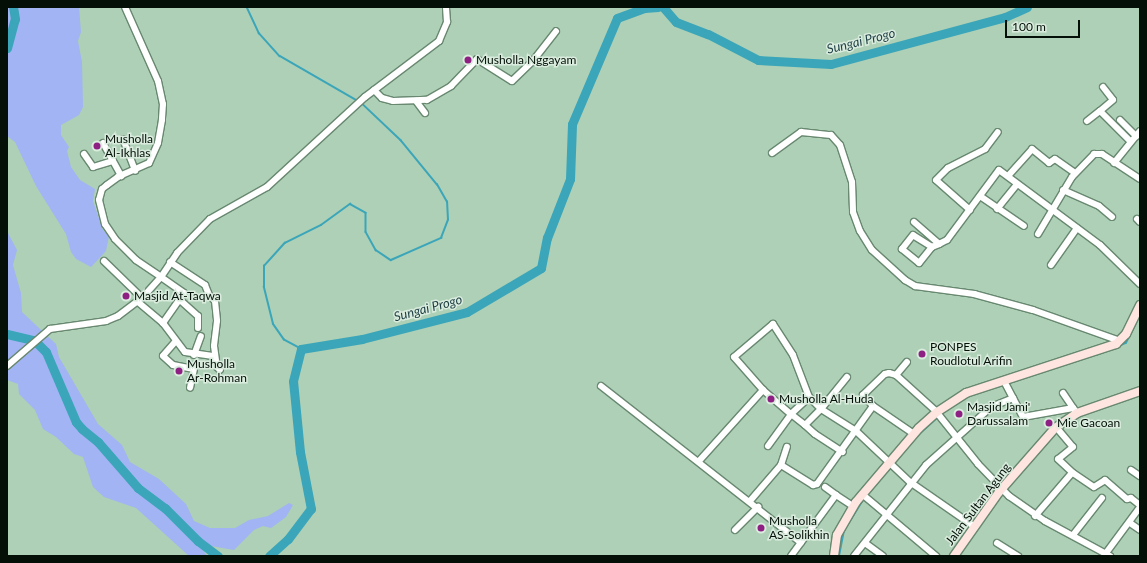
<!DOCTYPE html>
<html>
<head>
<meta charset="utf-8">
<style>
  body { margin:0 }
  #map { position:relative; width:1147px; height:563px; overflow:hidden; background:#add0b6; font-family:Lato,sans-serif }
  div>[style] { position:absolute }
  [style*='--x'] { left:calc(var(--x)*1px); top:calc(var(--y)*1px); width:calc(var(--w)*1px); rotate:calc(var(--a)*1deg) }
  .green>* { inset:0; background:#a2b4f3 }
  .stream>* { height:1.5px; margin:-0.75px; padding:0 0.75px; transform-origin:0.75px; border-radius:0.75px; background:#3ba5b9 }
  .river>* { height:9px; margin:-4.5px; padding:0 4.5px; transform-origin:4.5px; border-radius:4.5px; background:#3ba5b9 }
  .roads { filter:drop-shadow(1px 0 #688870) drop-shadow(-1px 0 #688870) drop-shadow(0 1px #688870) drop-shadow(0 -1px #688870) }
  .street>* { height:6px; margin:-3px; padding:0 3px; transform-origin:3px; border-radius:3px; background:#fff }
  .secondary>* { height:8px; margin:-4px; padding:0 4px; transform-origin:4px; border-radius:4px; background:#ffe5e0 }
  .dots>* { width:11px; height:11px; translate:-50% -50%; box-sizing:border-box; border:2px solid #daecde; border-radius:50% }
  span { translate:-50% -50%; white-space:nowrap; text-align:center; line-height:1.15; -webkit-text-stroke:3px #daecde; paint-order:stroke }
  .poi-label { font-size:12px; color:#041007 }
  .left { translate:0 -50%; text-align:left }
  .street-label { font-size:12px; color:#041007 }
  .water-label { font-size:13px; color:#1d3d43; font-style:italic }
  .frame { position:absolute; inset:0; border:8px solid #041007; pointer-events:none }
  .scale { position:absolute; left:1005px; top:20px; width:75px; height:18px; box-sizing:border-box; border:2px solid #041007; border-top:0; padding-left:5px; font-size:12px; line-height:14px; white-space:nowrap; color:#041007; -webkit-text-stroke:3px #daecde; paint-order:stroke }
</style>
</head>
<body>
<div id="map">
  <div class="green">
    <i style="clip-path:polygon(7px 7px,79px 7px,81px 32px,78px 41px,82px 62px,83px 107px,79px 115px,61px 125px,61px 135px,69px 147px,67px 151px,71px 167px,80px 180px,95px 189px,93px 201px,103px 230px,109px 236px,106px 251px,91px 267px,76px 259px,71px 252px,66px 234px,36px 186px,15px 142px,7px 136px)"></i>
    <i style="clip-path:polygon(7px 231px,17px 250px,13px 265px,21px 293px,22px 312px,56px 344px,59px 357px,98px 424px,122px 445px,130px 462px,159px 479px,186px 504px,194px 521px,210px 528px,235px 528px,249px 520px,268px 516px,289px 503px,293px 505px,286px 517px,271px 528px,263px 526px,254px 530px,234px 550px,211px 546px,203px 550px,207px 556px,189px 556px,136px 508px,104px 497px,93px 487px,83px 457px,74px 454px,56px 437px,43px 429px,35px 410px,19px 394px,18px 384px,7px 380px)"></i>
  </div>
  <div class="stream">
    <i style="--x:247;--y:7;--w:29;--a:65"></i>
    <i style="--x:259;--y:33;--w:31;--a:48"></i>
    <i style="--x:280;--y:56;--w:90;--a:30"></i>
    <i style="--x:301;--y:349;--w:19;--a:-152"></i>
    <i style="--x:284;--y:340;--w:19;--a:-125"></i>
    <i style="--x:273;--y:324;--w:38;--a:-104"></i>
    <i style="--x:264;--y:287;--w:21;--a:-90"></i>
    <i style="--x:264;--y:266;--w:31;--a:-48"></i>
    <i style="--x:285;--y:243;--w:40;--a:-26.6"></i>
    <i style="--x:321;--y:225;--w:36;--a:-36"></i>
    <i style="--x:350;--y:204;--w:18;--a:29"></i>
    <i style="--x:366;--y:213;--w:19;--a:90"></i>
    <i style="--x:366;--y:232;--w:21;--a:61"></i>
    <i style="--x:376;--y:250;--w:18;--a:34"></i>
    <i style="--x:391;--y:260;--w:55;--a:-23.7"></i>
    <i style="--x:441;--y:238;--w:19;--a:-69"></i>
    <i style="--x:448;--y:220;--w:18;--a:-93"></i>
    <i style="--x:447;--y:202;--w:20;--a:-120"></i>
    <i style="--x:437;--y:185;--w:57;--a:-129.3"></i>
    <i style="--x:401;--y:141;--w:55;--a:-136.5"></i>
    <i style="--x:1096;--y:355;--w:32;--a:-22"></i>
    <i style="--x:1126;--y:343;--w:25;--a:-64"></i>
    <i style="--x:917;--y:436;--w:28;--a:-42"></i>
    <i style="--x:848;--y:524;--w:31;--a:-58"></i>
    <i style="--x:839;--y:556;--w:26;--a:-79"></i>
  </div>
  <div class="river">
    <i style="--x:663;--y:7;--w:20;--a:49"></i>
    <i style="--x:676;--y:22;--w:34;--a:21"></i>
    <i style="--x:708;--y:34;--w:56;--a:27.5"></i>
    <i style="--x:758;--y:60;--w:73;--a:3.1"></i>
    <i style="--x:831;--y:64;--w:180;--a:-15.1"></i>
    <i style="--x:1005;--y:17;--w:24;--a:-24"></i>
    <i style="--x:7;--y:48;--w:30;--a:-75"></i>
    <i style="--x:15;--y:19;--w:12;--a:-99"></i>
    <i style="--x:7;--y:334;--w:28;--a:13"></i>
    <i style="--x:34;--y:340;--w:17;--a:45"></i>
    <i style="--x:46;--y:352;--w:76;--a:66.8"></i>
    <i style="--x:76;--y:422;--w:9;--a:49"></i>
    <i style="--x:82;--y:429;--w:21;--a:39"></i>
    <i style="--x:98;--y:442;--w:61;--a:49"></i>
    <i style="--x:138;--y:488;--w:34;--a:37"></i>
    <i style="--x:165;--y:508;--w:47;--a:45"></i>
    <i style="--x:198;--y:541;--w:25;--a:37"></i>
    <i style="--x:269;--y:556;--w:25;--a:-42"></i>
    <i style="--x:288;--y:539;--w:38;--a:-53"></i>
    <i style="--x:311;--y:509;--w:58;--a:-100.9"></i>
    <i style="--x:300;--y:452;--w:71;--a:-95.6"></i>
    <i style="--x:293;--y:381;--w:33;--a:-76"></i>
    <i style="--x:301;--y:349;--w:62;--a:-9.3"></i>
    <i style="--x:362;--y:339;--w:108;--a:-14.4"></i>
    <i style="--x:467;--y:312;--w:86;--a:-30.7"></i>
    <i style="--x:541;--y:268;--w:31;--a:-79"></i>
    <i style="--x:547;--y:238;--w:63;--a:-68.7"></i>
    <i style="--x:570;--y:179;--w:55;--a:-87.9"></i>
    <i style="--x:572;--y:124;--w:115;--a:-67"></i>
    <i style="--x:617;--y:18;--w:29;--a:-20"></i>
    <i style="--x:644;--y:8;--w:14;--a:-4"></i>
  </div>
  <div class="roads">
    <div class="street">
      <i style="--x:125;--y:7;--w:81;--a:66"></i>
      <i style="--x:158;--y:81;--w:24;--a:78"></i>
      <i style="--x:163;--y:104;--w:16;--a:94"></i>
      <i style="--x:162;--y:120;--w:23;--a:100"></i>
      <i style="--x:158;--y:143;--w:22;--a:114"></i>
      <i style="--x:149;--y:163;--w:34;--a:156"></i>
      <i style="--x:118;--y:177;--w:14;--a:144"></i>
      <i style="--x:107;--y:185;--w:6;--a:141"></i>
      <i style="--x:102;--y:189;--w:11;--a:105"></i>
      <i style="--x:99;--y:200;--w:25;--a:76"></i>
      <i style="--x:105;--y:224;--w:18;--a:56"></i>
      <i style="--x:115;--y:239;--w:30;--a:45"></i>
      <i style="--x:136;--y:260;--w:30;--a:34"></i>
      <i style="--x:161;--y:277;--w:29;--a:-56"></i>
      <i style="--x:177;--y:253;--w:47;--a:-45.9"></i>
      <i style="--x:210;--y:219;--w:65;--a:-29.3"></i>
      <i style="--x:267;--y:187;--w:133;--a:-42.6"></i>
      <i style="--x:365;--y:97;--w:93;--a:-37.1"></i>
      <i style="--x:439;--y:41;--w:21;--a:-67"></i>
      <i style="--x:447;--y:22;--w:15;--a:-94"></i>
      <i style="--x:1103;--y:87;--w:16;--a:52"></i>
      <i style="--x:1113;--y:100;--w:17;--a:140"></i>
      <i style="--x:1100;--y:111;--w:42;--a:45"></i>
      <i style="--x:374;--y:90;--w:11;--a:45"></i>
      <i style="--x:382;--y:98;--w:11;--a:15"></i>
      <i style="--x:393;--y:101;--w:34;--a:-2"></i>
      <i style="--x:427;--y:100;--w:28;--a:-30"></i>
      <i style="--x:451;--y:86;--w:37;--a:-46"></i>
      <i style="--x:477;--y:59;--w:41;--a:32.2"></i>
      <i style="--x:512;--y:81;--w:28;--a:-44"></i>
      <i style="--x:532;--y:62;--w:39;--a:-52"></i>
      <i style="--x:416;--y:101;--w:15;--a:53"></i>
      <i style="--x:1120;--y:120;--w:23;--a:45"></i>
      <i style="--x:1087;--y:121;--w:16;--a:-38"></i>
      <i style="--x:123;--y:139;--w:34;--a:69"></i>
      <i style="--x:103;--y:143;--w:38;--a:61"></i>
      <i style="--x:772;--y:153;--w:36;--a:-36"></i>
      <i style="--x:801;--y:132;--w:30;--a:6"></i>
      <i style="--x:831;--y:135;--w:13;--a:48"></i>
      <i style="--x:840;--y:145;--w:39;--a:72"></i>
      <i style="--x:852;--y:182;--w:30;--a:88"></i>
      <i style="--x:853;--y:212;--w:20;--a:70"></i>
      <i style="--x:860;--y:231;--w:22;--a:58"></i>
      <i style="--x:872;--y:250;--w:45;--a:42.3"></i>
      <i style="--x:905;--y:280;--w:12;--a:31"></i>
      <i style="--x:915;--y:286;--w:60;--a:7.7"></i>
      <i style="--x:974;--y:294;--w:61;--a:15.2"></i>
      <i style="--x:1033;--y:310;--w:92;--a:19.6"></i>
      <i style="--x:84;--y:154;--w:16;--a:55"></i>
      <i style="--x:93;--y:167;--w:21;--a:-17"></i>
      <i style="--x:1114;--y:163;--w:41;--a:-50.9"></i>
      <i style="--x:1008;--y:176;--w:36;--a:-48"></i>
      <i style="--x:1032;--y:149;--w:22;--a:39"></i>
      <i style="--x:1049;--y:163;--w:7;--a:-34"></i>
      <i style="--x:1055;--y:159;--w:24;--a:35"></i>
      <i style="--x:1063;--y:190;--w:39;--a:24"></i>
      <i style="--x:1099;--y:206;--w:17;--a:40"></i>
      <i style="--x:980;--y:196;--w:53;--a:34.3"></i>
      <i style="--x:997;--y:209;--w:32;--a:-51"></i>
      <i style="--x:970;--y:210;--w:45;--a:-138.6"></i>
      <i style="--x:936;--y:180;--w:17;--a:-45"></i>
      <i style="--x:948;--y:168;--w:42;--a:-27.2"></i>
      <i style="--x:985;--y:149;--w:21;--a:-53"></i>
      <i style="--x:1137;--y:219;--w:4;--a:45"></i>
      <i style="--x:914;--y:222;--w:33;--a:41"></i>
      <i style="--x:939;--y:244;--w:9;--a:-27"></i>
      <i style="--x:947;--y:240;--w:87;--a:-53.4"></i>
      <i style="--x:999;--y:170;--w:126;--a:36.6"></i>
      <i style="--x:1100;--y:245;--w:56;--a:44.3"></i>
      <i style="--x:1038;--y:234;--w:66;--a:-59.2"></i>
      <i style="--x:1072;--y:177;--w:32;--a:-46"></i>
      <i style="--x:1094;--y:154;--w:8;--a:0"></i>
      <i style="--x:1102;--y:154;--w:45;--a:33.3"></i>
      <i style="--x:932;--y:247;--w:22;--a:-148"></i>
      <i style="--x:913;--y:235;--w:18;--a:128"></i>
      <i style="--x:902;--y:249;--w:22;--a:39"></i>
      <i style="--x:919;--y:263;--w:21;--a:-51"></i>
      <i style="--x:932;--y:247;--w:8;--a:-23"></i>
      <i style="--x:104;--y:261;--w:53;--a:44.2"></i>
      <i style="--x:170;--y:262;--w:42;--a:33.3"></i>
      <i style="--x:205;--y:285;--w:11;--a:68"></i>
      <i style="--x:209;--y:295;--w:8;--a:45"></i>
      <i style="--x:215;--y:301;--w:20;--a:84"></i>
      <i style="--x:217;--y:321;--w:25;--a:97"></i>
      <i style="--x:214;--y:346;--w:21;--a:82"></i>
      <i style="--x:217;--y:367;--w:4;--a:45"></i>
      <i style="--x:1051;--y:265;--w:45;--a:-54.9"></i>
      <i style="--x:180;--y:300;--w:24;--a:42"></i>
      <i style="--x:198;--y:316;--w:12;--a:90"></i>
      <i style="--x:138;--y:302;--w:33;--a:40"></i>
      <i style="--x:163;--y:323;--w:36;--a:53"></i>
      <i style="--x:185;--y:352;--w:30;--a:8"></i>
      <i style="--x:175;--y:342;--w:18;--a:131"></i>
      <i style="--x:163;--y:356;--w:13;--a:42"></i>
      <i style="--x:173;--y:365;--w:21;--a:11"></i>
      <i style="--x:194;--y:369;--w:19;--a:102"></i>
      <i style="--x:194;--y:355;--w:20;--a:-70"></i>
      <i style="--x:7;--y:366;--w:57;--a:-40.7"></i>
      <i style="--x:50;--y:329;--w:57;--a:-8.1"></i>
      <i style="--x:106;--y:321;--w:13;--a:-23"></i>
      <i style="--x:118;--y:316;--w:30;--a:-37"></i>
      <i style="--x:142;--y:298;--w:28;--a:-48"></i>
      <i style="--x:161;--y:277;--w:28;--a:35"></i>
      <i style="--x:184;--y:293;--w:37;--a:125"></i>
      <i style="--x:896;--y:375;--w:17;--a:-50"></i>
      <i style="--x:847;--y:377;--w:41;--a:129.1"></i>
      <i style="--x:821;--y:409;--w:41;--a:32.2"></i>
      <i style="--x:856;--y:431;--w:74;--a:43.4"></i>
      <i style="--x:910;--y:482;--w:79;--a:34.7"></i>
      <i style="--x:1004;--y:381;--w:41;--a:62.2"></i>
      <i style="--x:1023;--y:417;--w:51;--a:-10.2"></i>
      <i style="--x:1073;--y:408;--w:6;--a:51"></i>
      <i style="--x:601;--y:386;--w:254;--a:38.1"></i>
      <i style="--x:1063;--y:393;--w:18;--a:56"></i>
      <i style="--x:873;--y:406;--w:15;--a:-132"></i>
      <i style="--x:863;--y:395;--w:30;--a:-44"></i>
      <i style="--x:885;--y:374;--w:4;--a:-14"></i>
      <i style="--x:889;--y:373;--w:7;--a:16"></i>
      <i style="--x:896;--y:375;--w:55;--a:42.1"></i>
      <i style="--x:938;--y:414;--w:64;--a:51.3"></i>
      <i style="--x:978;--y:464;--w:45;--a:45.9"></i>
      <i style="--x:1009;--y:496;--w:44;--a:34.8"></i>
      <i style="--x:1045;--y:521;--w:74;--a:28.3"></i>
      <i style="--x:805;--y:425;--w:23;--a:-45"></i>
      <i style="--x:821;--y:409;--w:17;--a:-135"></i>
      <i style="--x:1056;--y:427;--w:26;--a:50"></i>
      <i style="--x:1073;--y:447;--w:19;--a:141"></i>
      <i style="--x:1058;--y:459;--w:21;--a:43"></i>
      <i style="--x:1073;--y:473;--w:25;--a:34"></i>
      <i style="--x:1094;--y:487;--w:13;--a:-32"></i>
      <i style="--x:1105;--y:480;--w:29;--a:41"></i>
      <i style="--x:1127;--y:499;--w:4;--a:-14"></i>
      <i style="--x:1131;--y:498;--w:11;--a:38"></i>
      <i style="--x:768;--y:446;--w:39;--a:-54"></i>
      <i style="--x:791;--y:414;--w:25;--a:-43"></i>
      <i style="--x:809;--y:397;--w:45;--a:-110.9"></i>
      <i style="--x:793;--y:355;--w:37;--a:-123"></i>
      <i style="--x:773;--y:324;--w:51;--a:139.8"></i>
      <i style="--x:734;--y:357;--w:44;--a:48.7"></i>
      <i style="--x:763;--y:390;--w:37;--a:41"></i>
      <i style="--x:791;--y:414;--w:18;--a:38"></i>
      <i style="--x:805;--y:425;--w:13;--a:42"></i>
      <i style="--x:815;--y:434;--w:33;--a:33"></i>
      <i style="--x:699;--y:461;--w:96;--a:-48"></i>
      <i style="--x:781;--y:465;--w:38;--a:32"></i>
      <i style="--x:813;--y:485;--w:4;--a:-14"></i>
      <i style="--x:817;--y:484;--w:96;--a:-54.3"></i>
      <i style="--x:873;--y:406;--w:50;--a:34.3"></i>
      <i style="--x:1131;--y:470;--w:11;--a:34"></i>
      <i style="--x:825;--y:487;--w:14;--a:36"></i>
      <i style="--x:862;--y:494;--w:97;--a:40"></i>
      <i style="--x:750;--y:501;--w:48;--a:-49.3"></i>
      <i style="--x:781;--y:465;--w:19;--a:-72"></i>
      <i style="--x:1035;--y:516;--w:55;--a:-49.4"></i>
      <i style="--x:1130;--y:523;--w:12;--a:35"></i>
      <i style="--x:735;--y:530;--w:33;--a:-45"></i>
      <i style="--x:1073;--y:535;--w:47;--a:-51.9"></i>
      <i style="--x:865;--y:543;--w:22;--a:36"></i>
      <i style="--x:997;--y:543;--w:25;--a:32"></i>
      <i style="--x:1106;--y:553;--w:57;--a:-53.5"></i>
      <i style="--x:791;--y:556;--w:76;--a:-53.6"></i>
      <i style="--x:836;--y:495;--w:20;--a:33"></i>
      <i style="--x:854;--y:556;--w:116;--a:-51.6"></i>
      <i style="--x:926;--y:465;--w:87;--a:-41.7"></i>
      <i style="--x:991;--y:407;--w:24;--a:-22"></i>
    </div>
    <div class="secondary">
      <i style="--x:834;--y:556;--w:21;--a:-82"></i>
      <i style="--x:837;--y:535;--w:38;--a:-60"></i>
      <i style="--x:856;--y:502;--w:97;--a:-49.6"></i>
      <i style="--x:919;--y:428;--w:24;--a:-42"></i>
      <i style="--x:937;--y:412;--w:35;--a:-33"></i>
      <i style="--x:966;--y:393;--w:158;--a:-18.1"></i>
      <i style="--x:1116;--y:344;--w:14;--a:-45"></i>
      <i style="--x:1126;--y:334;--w:32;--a:-64"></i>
      <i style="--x:954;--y:556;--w:78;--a:-54.9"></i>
      <i style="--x:999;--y:492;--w:85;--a:-48.8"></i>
      <i style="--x:1055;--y:428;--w:27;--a:-34"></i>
      <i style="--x:1077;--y:413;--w:67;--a:-19.2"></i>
    </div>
  </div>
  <div class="dots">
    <i style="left:468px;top:60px;background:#8e2083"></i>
    <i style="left:97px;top:146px;background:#8e2083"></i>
    <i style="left:126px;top:296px;background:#8e2083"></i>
    <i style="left:922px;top:354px;background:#8e2083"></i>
    <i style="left:179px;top:371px;background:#8e2083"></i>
    <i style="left:771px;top:399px;background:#8e2083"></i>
    <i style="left:959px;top:414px;background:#8e2083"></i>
    <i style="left:1049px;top:423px;background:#8e2083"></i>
    <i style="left:761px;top:528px;background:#8e2083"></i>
  </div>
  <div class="poi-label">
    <span class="left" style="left:476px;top:60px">Musholla Nggayam</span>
    <span class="left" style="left:105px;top:146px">Musholla<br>Al-Ikhlas</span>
    <span class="left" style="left:134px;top:296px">Masjid At-Taqwa</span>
    <span class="left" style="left:930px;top:354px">PONPES<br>Roudlotul Arifin</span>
    <span class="left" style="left:187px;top:371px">Musholla<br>Ar-Rohman</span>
    <span class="left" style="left:779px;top:399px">Musholla Al-Huda</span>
    <span class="left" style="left:967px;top:414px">Masjid Jami'<br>Darussalam</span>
    <span class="left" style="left:1057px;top:423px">Mie Gacoan</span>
    <span class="left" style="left:769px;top:528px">Musholla<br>AS-Solikhin</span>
  </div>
  <div class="street-label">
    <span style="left:978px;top:504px;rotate:-53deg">Jalan Sultan Agung</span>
  </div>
  <div class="water-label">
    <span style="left:861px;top:41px;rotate:-14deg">Sungai Progo</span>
    <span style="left:428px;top:308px;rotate:-15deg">Sungai Progo</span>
  </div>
  <div class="frame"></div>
  <div class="scale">100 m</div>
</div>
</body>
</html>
